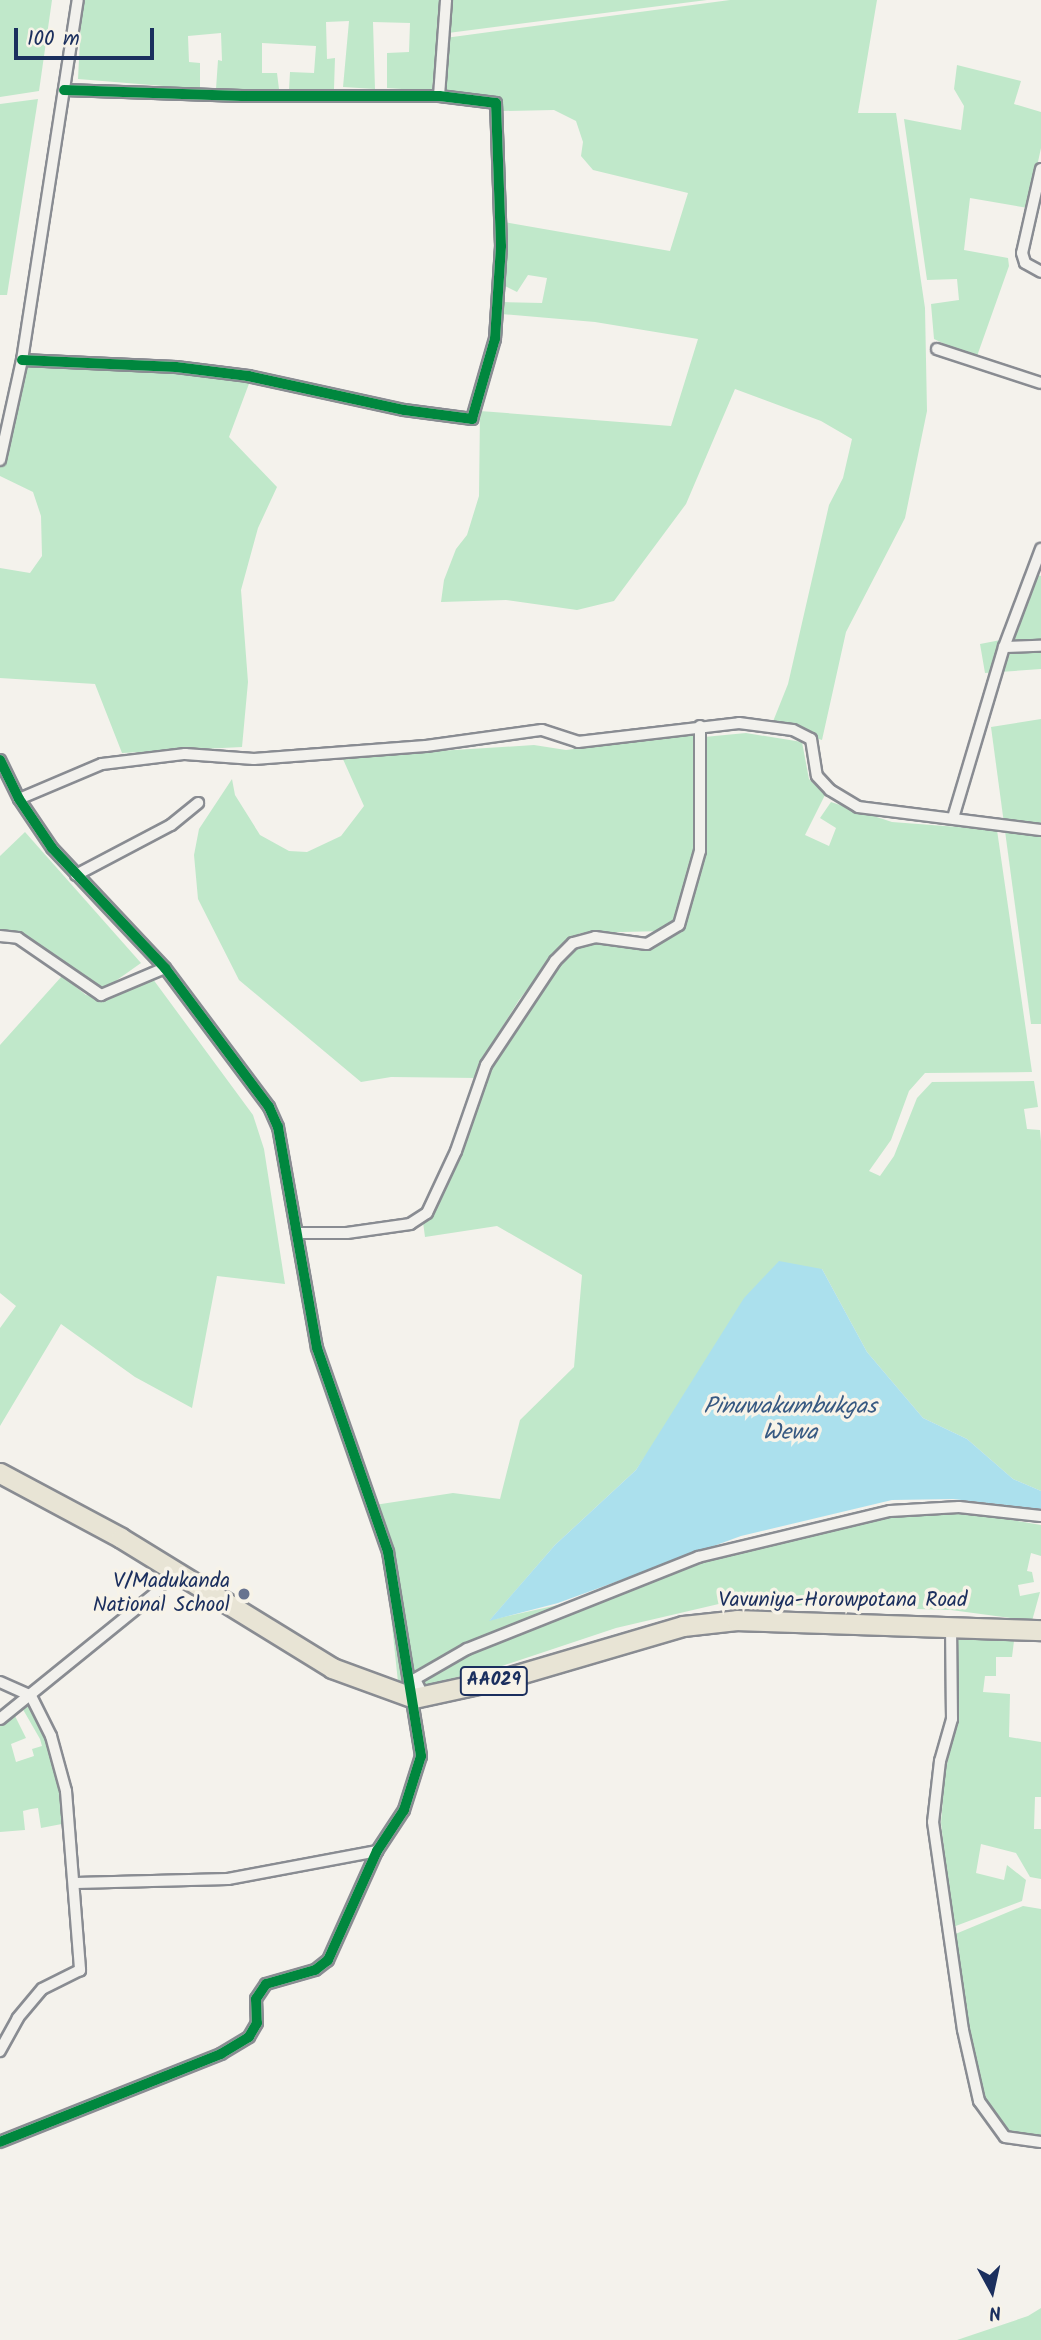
<!DOCTYPE html>
<html>
<head>
<meta charset="utf-8">
<style>
  body { margin:0 }
  #map { position:relative; width:1041px; height:2340px; overflow:hidden; background:#f4f2ec; font-family:Kalam,sans-serif }
  div>[style] { position:absolute }
  [style*='--x'] { left:calc(var(--x)*1px); top:calc(var(--y)*1px); width:calc(var(--w)*1px); rotate:calc(var(--a)*1deg) }
  .green>* { inset:0; background:#c0e8ca }
  .water>* { inset:0; background:#abe0ed }
  .roads { filter:drop-shadow(2px 0 #898c92) drop-shadow(-2px 0 #898c92) drop-shadow(0 2px #898c92) drop-shadow(0 -2px #898c92) }
  .street>* { height:10px; margin:-5px; padding:0 5px; transform-origin:5px; border-radius:5px; background:#f2f1ed }
  .highway>* { height:19px; margin:-9.5px; padding:0 9.5px; transform-origin:9.5px; border-radius:9.5px; background:#e8e4d5 }
  .cycleway>* { height:10px; margin:-5px; padding:0 5px; transform-origin:5px; border-radius:5px; background:#00873e }
  .dots>* { width:19px; height:19px; translate:-50% -50%; box-sizing:border-box; border:4px solid #f7f3e8; border-radius:50% }
  span { translate:-50% -50%; white-space:nowrap; text-align:center; line-height:1.15; -webkit-text-stroke:7px #f7f3e8; paint-order:stroke }
  .shield-label span { padding:2px 5px; background:#f7f3e8; border:2px solid; border-radius:5px; -webkit-text-stroke-width:0 }
  .shield-label { font-size:19px; color:#1b2f5e; font-weight:700 }
  .poi-label { font-size:21px; color:#1b2f5e }
  .right { translate:-100% -50%; text-align:right }
  .street-label { font-size:21px; color:#1b2f5e }
  .water-label { font-size:23px; color:#375982; font-style:italic }
  .north { position:absolute; left:957px; top:2256px; width:70px; height:70px; -webkit-text-stroke:5px #f7f3e8; paint-order:stroke; rotate:172deg; font-size:19px; font-weight:700; line-height:28px; text-align:center; color:#1b2f5e }
  .north::after { content:''; display:block; margin:auto; width:24px; height:32px; background:#1b2f5e; clip-path:polygon(50% 0,100% 100%,50% 72%,0 100%) }
  .scale { position:absolute; left:14px; top:28px; width:140px; height:32px; box-sizing:border-box; border:4px solid #1b2f5e; border-top:0; padding-left:9px; font-size:21px; line-height:24px; white-space:nowrap; color:#1b2f5e; -webkit-text-stroke:5px #f7f3e8; paint-order:stroke }
</style>
</head>
<body>
<div id="map">
  <div class="green">
    <i style="clip-path:polygon(0 0,52px 0,39px 91px,0 97px)"></i>
    <i style="clip-path:polygon(82px 0,441px 0,432px 91px,387px 88px,387px 53px,409px 52px,410px 23px,373px 22px,375px 89px,343px 87px,349px 21px,326px 22px,327px 59px,335px 58px,334px 89px,289px 90px,290px 72px,314px 73px,316px 46px,262px 43px,262px 73px,277px 73px,279px 89px,216px 89px,218px 60px,222px 61px,221px 33px,188px 36px,189px 62px,200px 63px,200px 89px,78px 79px)"></i>
    <i style="clip-path:polygon(451px 0,707px 0,448px 33px)"></i>
    <i style="clip-path:polygon(730px 0,877px 0,858px 113px,896px 113px,925px 308px,927px 411px,905px 518px,846px 632px,822px 740px,772px 724px,788px 684px,829px 505px,843px 478px,852px 439px,821px 421px,735px 389px,686px 504px,614px 601px,577px 610px,506px 600px,441px 602px,444px 580px,456px 549px,467px 535px,479px 496px,480px 411px,671px 426px,698px 339px,595px 322px,501px 314px,503px 302px,542px 303px,547px 278px,528px 275px,517px 292px,501px 284px,504px 222px,670px 251px,688px 193px,593px 170px,581px 156px,583px 142px,576px 121px,554px 110px,503px 111px,499px 101px,442px 93px,445px 38px)"></i>
    <i style="clip-path:polygon(957px 65px,1021px 81px,1014px 104px,1041px 112px,1041px 148px,1028px 208px,970px 198px,964px 250px,1008px 258px,1009px 266px,976px 359px,934px 339px,931px 304px,959px 300px,957px 279px,927px 280px,904px 119px,961px 130px,964px 106px,954px 89px)"></i>
    <i style="clip-path:polygon(38px 99px,7px 295px,0 295px,0 104px)"></i>
    <i style="clip-path:polygon(16px 363px,188px 372px,250px 381px,229px 437px,277px 487px,258px 528px,241px 590px,248px 682px,242px 747px,122px 753px,95px 684px,0 678px,0 568px,30px 573px,42px 556px,41px 516px,33px 492px,0 476px,0 430px)"></i>
    <i style="clip-path:polygon(1035px 574px,1041px 576px,1041px 669px,985px 673px,980px 644px,1011px 638px)"></i>
    <i style="clip-path:polygon(1041px 719px,1041px 1024px,1031px 1024px,991px 727px)"></i>
    <i style="clip-path:polygon(697px 733px,694px 852px,675px 918px,664px 931px,580px 933px,557px 951px,519px 1000px,481px 1061px,477px 1078px,391px 1077px,361px 1082px,239px 980px,198px 899px,194px 855px,199px 829px,232px 779px,235px 795px,260px 835px,289px 851px,307px 852px,341px 836px,364px 806px,342px 757px,534px 745px,566px 750px)"></i>
    <i style="clip-path:polygon(746px 733px,802px 742px,809px 779px,825px 795px,805px 835px,829px 846px,836px 828px,820px 818px,831px 802px,892px 822px,997px 830px,1032px 1072px,925px 1073px,909px 1091px,891px 1140px,869px 1171px,880px 1176px,894px 1156px,917px 1098px,932px 1082px,1034px 1081px,1038px 1107px,1024px 1109px,1027px 1129px,1040px 1130px,1041px 1141px,1041px 1491px,1013px 1479px,967px 1439px,923px 1418px,867px 1352px,822px 1269px,692px 1387px,636px 1470px,555px 1545px,490px 1620px,558px 1605px,634px 1577px,627px 1584px,491px 1638px,412px 1680px,398px 1682px,385px 1559px,368px 1506px,453px 1493px,500px 1499px,520px 1420px,574px 1367px,582px 1275px,497px 1226px,425px 1237px,423px 1222px,445px 1186px,488px 1066px,559px 961px,575px 947px,591px 941px,656px 946px,682px 927px,704px 856px,704px 737px)"></i>
    <i style="clip-path:polygon(25px 832px,141px 963px,100px 992px,0 932px,0 856px)"></i>
    <i style="clip-path:polygon(147px 971px,253px 1115px,264px 1149px,285px 1284px,217px 1276px,192px 1408px,135px 1377px,61px 1324px,0 1426px,0 1328px,16px 1306px,0 1293px,0 1045px,62px 976px,86px 995px,104px 998px)"></i>
    <i style="clip-path:polygon(958px 1511px,1041px 1525px,1041px 1556px,1031px 1553px,1027px 1571px,1032px 1572px,1034px 1582px,1018px 1585px,1020px 1596px,1040px 1592px,1032px 1621px,951px 1610px,723px 1603px,616px 1628px,502px 1666px,421px 1686px,418px 1680px,468px 1652px,699px 1560px,890px 1515px)"></i>
    <i style="clip-path:polygon(958px 1629px,1015px 1633px,1012px 1657px,996px 1657px,996px 1676px,985px 1676px,983px 1692px,1010px 1694px,1009px 1737px,1041px 1742px,1041px 1797px,1035px 1797px,1034px 1829px,1041px 1829px,1041px 1879px,1030px 1877px,1016px 1853px,981px 1844px,976px 1873px,1004px 1880px,1007px 1865px,1026px 1880px,1022px 1901px,953px 1927px,941px 1823px,945px 1773px,957px 1719px)"></i>
    <i style="clip-path:polygon(30px 1698px,51px 1745px,67px 1823px,41px 1828px,38px 1808px,31px 1809px,23px 1811px,25px 1830px,0 1832px,0 1724px,14px 1714px,26px 1738px,11px 1744px,16px 1762px,34px 1756px,32px 1749px,42px 1746px,40px 1739px,21px 1706px)"></i>
    <i style="clip-path:polygon(1023px 1906px,1041px 1909px,1041px 2140px,1008px 2133px,982px 2099px,953px 1935px)"></i>
    <i style="clip-path:polygon(1041px 2308px,1041px 2340px,957px 2340px,1028px 2316px)"></i>
  </div>
  <div class="water">
    <i style="clip-path:polygon(779px 1261px,822px 1269px,867px 1352px,923px 1418px,967px 1439px,1013px 1479px,1041px 1491px,1041px 1509px,953px 1499px,892px 1500px,741px 1536px,558px 1603px,489px 1621px,555px 1545px,636px 1470px,744px 1298px)"></i>
  </div>
  <div class="roads">
    <div class="street">
      <i style="--x:439;--y:96;--w:96;--a:-85.8"></i>
      <i style="--x:1041;--y:169;--w:86;--a:102.7"></i>
      <i style="--x:1022;--y:253;--w:10;--a:73"></i>
      <i style="--x:1025;--y:263;--w:18;--a:29"></i>
      <i style="--x:937;--y:349;--w:109;--a:18.1"></i>
      <i style="--x:22;--y:360;--w:154;--a:2.6"></i>
      <i style="--x:176;--y:367;--w:73;--a:7.1"></i>
      <i style="--x:248;--y:376;--w:160;--a:12.3"></i>
      <i style="--x:404;--y:410;--w:69;--a:7.5"></i>
      <i style="--x:472;--y:419;--w:83;--a:-74"></i>
      <i style="--x:495;--y:339;--w:93;--a:-86.3"></i>
      <i style="--x:501;--y:246;--w:143;--a:-92"></i>
      <i style="--x:496;--y:103;--w:57;--a:-173"></i>
      <i style="--x:439;--y:96;--w:197;--a:180"></i>
      <i style="--x:242;--y:96;--w:178;--a:-178.1"></i>
      <i style="--x:0;--y:460;--w:102;--a:-77.6"></i>
      <i style="--x:22;--y:360;--w:364;--a:-81.2"></i>
      <i style="--x:1004;--y:647;--w:37;--a:-2"></i>
      <i style="--x:0;--y:760;--w:43;--a:64"></i>
      <i style="--x:19;--y:799;--w:59;--a:56"></i>
      <i style="--x:52;--y:848;--w:165;--a:46.7"></i>
      <i style="--x:165;--y:968;--w:174;--a:53.2"></i>
      <i style="--x:269;--y:1107;--w:22;--a:66"></i>
      <i style="--x:278;--y:1127;--w:224;--a:80"></i>
      <i style="--x:317;--y:1348;--w:216;--a:70.8"></i>
      <i style="--x:388;--y:1552;--w:207;--a:80.8"></i>
      <i style="--x:421;--y:1756;--w:57;--a:107.5"></i>
      <i style="--x:404;--y:1810;--w:49;--a:123.4"></i>
      <i style="--x:377;--y:1851;--w:120;--a:114.2"></i>
      <i style="--x:328;--y:1960;--w:16;--a:142"></i>
      <i style="--x:315;--y:1970;--w:51;--a:164.1"></i>
      <i style="--x:266;--y:1984;--w:18;--a:124"></i>
      <i style="--x:256;--y:1999;--w:24;--a:88"></i>
      <i style="--x:257;--y:2023;--w:16;--a:120"></i>
      <i style="--x:249;--y:2037;--w:33;--a:149"></i>
      <i style="--x:221;--y:2054;--w:238;--a:158.3"></i>
      <i style="--x:19;--y:799;--w:90;--a:-22.9"></i>
      <i style="--x:102;--y:764;--w:84;--a:-6.9"></i>
      <i style="--x:185;--y:754;--w:69;--a:4.1"></i>
      <i style="--x:254;--y:759;--w:172;--a:-4.3"></i>
      <i style="--x:426;--y:746;--w:117;--a:-7.9"></i>
      <i style="--x:542;--y:730;--w:38;--a:18"></i>
      <i style="--x:578;--y:742;--w:162;--a:-6.7"></i>
      <i style="--x:739;--y:723;--w:54;--a:7.4"></i>
      <i style="--x:793;--y:730;--w:20;--a:27"></i>
      <i style="--x:811;--y:739;--w:37;--a:81"></i>
      <i style="--x:817;--y:776;--w:19;--a:47"></i>
      <i style="--x:830;--y:790;--w:33;--a:31"></i>
      <i style="--x:858;--y:807;--w:184;--a:7.2"></i>
      <i style="--x:953;--y:818;--w:178;--a:-73.4"></i>
      <i style="--x:1004;--y:647;--w:105;--a:-69.3"></i>
      <i style="--x:76;--y:875;--w:107;--a:-27.8"></i>
      <i style="--x:171;--y:825;--w:35;--a:-39"></i>
      <i style="--x:0;--y:936;--w:18;--a:6"></i>
      <i style="--x:18;--y:938;--w:101;--a:34.5"></i>
      <i style="--x:101;--y:995;--w:69;--a:-22.9"></i>
      <i style="--x:300;--y:1233;--w:47;--a:0"></i>
      <i style="--x:347;--y:1233;--w:64;--a:-8.1"></i>
      <i style="--x:410;--y:1224;--w:20;--a:-33"></i>
      <i style="--x:427;--y:1213;--w:68;--a:-64.9"></i>
      <i style="--x:456;--y:1151;--w:91;--a:-70.8"></i>
      <i style="--x:486;--y:1065;--w:125;--a:-56.4"></i>
      <i style="--x:555;--y:961;--w:25;--a:-45"></i>
      <i style="--x:573;--y:943;--w:23;--a:-15"></i>
      <i style="--x:595;--y:937;--w:52;--a:7.7"></i>
      <i style="--x:647;--y:944;--w:37;--a:-31"></i>
      <i style="--x:679;--y:925;--w:77;--a:-74.2"></i>
      <i style="--x:700;--y:851;--w:125;--a:-90"></i>
      <i style="--x:951;--y:1625;--w:94;--a:89.4"></i>
      <i style="--x:952;--y:1719;--w:44;--a:105.9"></i>
      <i style="--x:940;--y:1761;--w:61;--a:96.5"></i>
      <i style="--x:933;--y:1822;--w:210;--a:81.8"></i>
      <i style="--x:963;--y:2030;--w:73;--a:77.3"></i>
      <i style="--x:979;--y:2101;--w:44;--a:54.2"></i>
      <i style="--x:1005;--y:2137;--w:36;--a:8"></i>
      <i style="--x:0;--y:1682;--w:34;--a:24"></i>
      <i style="--x:31;--y:1696;--w:45;--a:63.4"></i>
      <i style="--x:51;--y:1736;--w:57;--a:74.7"></i>
      <i style="--x:66;--y:1791;--w:180;--a:85.5"></i>
      <i style="--x:80;--y:1970;--w:42;--a:153.4"></i>
      <i style="--x:42;--y:1989;--w:38;--a:130"></i>
      <i style="--x:18;--y:2018;--w:38;--a:119"></i>
      <i style="--x:424;--y:1697;--w:20;--a:-117"></i>
      <i style="--x:415;--y:1679;--w:60;--a:-30"></i>
      <i style="--x:467;--y:1649;--w:249;--a:-21.7"></i>
      <i style="--x:698;--y:1557;--w:197;--a:-13.5"></i>
      <i style="--x:890;--y:1511;--w:69;--a:-3.3"></i>
      <i style="--x:959;--y:1507;--w:82;--a:6.3"></i>
      <i style="--x:0;--y:1719;--w:202;--a:-39"></i>
      <i style="--x:157;--y:1592;--w:27;--a:-62"></i>
      <i style="--x:76;--y:1883;--w:152;--a:-1.5"></i>
      <i style="--x:228;--y:1879;--w:152;--a:-10.6"></i>
    </div>
    <div class="highway">
      <i style="--x:0;--y:1473;--w:137;--a:28.2"></i>
      <i style="--x:121;--y:1538;--w:248;--a:31.6"></i>
      <i style="--x:332;--y:1668;--w:87;--a:20.1"></i>
      <i style="--x:414;--y:1698;--w:94;--a:-12.3"></i>
      <i style="--x:506;--y:1678;--w:184;--a:-16.4"></i>
      <i style="--x:683;--y:1626;--w:54;--a:-6.3"></i>
      <i style="--x:737;--y:1620;--w:304;--a:1.9"></i>
    </div>
  </div>
  <div class="cycleway">
    <i style="--x:22;--y:360;--w:154;--a:2.6"></i>
    <i style="--x:176;--y:367;--w:73;--a:7.1"></i>
    <i style="--x:248;--y:376;--w:160;--a:12.3"></i>
    <i style="--x:404;--y:410;--w:69;--a:7.5"></i>
    <i style="--x:472;--y:419;--w:83;--a:-74"></i>
    <i style="--x:495;--y:339;--w:93;--a:-86.3"></i>
    <i style="--x:501;--y:246;--w:143;--a:-92"></i>
    <i style="--x:496;--y:103;--w:57;--a:-173"></i>
    <i style="--x:439;--y:96;--w:197;--a:180"></i>
    <i style="--x:242;--y:96;--w:178;--a:-178.1"></i>
    <i style="--x:0;--y:760;--w:43;--a:64"></i>
    <i style="--x:19;--y:799;--w:59;--a:56"></i>
    <i style="--x:52;--y:848;--w:165;--a:46.7"></i>
    <i style="--x:165;--y:968;--w:174;--a:53.2"></i>
    <i style="--x:269;--y:1107;--w:22;--a:66"></i>
    <i style="--x:278;--y:1127;--w:224;--a:80"></i>
    <i style="--x:317;--y:1348;--w:216;--a:70.8"></i>
    <i style="--x:388;--y:1552;--w:207;--a:80.8"></i>
    <i style="--x:421;--y:1756;--w:57;--a:107.5"></i>
    <i style="--x:404;--y:1810;--w:49;--a:123.4"></i>
    <i style="--x:377;--y:1851;--w:120;--a:114.2"></i>
    <i style="--x:328;--y:1960;--w:16;--a:142"></i>
    <i style="--x:315;--y:1970;--w:51;--a:164.1"></i>
    <i style="--x:266;--y:1984;--w:18;--a:124"></i>
    <i style="--x:256;--y:1999;--w:24;--a:88"></i>
    <i style="--x:257;--y:2023;--w:16;--a:120"></i>
    <i style="--x:249;--y:2037;--w:33;--a:149"></i>
    <i style="--x:221;--y:2054;--w:238;--a:158.3"></i>
  </div>
  <div class="dots">
    <i style="left:244px;top:1594px;background:#677390"></i>
  </div>
  <div class="shield-label">
    <span style="left:494px;top:1681px">AA029</span>
  </div>
  <div class="poi-label">
    <span class="right" style="left:230px;top:1594px">V/Madukanda<br>National School</span>
  </div>
  <div class="street-label">
    <span style="left:843px;top:1601px">Vavuniya-Horowpotana Road</span>
  </div>
  <div class="water-label">
    <span style="left:790px;top:1420px">Pinuwakumbukgas<br>Wewa</span>
  </div>
  <div class="north">N</div>
  <div class="scale">100 m</div>
</div>
</body>
</html>
